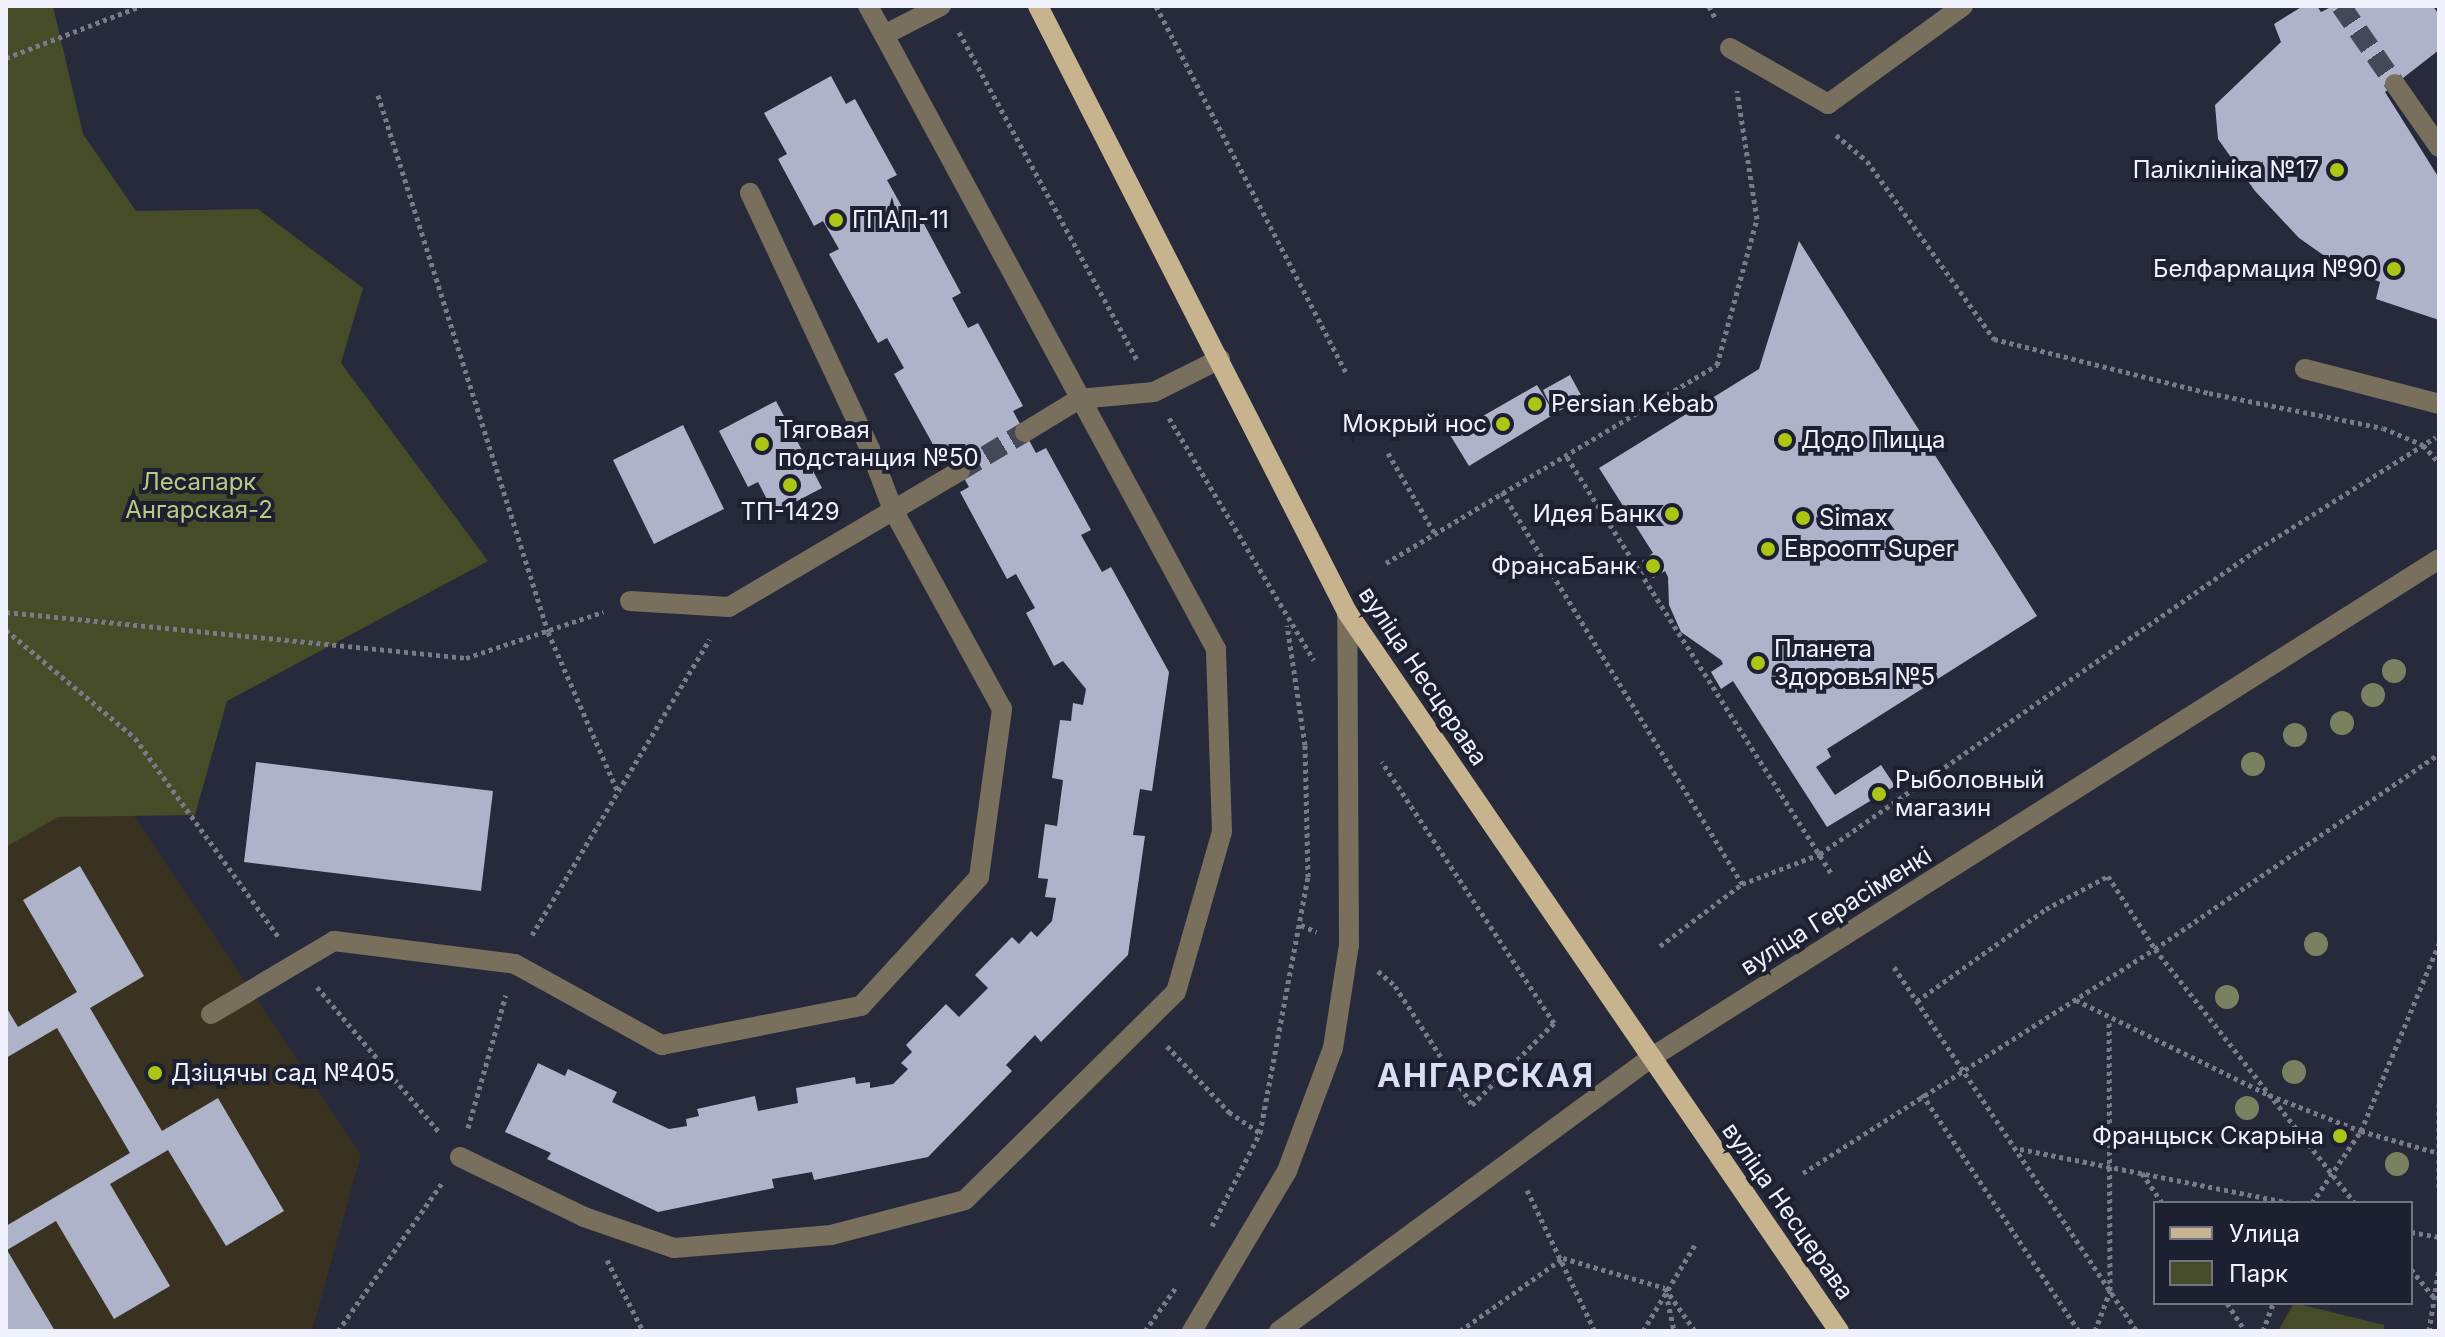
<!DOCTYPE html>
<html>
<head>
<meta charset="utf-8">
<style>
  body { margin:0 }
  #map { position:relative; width:2445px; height:1337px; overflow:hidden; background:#262a3b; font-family:Inter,sans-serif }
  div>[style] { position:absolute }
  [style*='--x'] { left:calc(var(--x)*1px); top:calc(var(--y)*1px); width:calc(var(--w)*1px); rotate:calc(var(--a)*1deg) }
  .education>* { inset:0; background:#393221 }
  .green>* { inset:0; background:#474c28 }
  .building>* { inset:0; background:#aeb3c9 }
  .minor-tunnel>* { height:20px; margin-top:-10px; transform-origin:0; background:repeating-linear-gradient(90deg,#444858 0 20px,transparent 0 30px) }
  .path>* { height:5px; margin-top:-2.5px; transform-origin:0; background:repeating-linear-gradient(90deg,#787b8a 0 4px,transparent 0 8px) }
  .minor>* { height:20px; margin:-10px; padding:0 10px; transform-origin:10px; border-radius:10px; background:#796f5d }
  .major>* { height:20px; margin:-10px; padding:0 10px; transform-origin:10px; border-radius:10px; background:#c7b38e }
  .trees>* { width:24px; height:24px; margin:-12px; border-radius:50%; background:#7a8161 }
  .dots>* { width:22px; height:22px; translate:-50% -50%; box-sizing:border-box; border:4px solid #1d2030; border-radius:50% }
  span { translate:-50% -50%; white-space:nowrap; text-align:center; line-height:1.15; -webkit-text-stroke:8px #1d2030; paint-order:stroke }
  .poi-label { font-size:24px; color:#eff2fd }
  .right { translate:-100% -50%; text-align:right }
  .left { translate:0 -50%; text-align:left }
  .park-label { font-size:24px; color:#bec880 }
  .street-label { font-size:24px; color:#eff2fd }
  .district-label { font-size:32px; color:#d9def5; font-weight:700; letter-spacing:2px }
  .frame { position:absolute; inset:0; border:8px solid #eff2fd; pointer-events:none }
  .legend { position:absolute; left:2153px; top:1201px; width:260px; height:104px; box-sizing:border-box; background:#1d2030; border:2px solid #717482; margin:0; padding:10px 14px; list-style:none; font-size:24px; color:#eff2fd }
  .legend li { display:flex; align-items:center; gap:16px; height:40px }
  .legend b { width:40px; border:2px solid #717482 }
</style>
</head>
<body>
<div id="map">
  <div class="education">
    <i style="clip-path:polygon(6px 703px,70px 720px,361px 1155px,312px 1331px,6px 1331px)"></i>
  </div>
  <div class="green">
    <i style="clip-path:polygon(6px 6px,53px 6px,83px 134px,136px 211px,258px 209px,363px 288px,341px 363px,488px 561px,227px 701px,195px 815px,58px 817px,6px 847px)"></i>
    <i style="clip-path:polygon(2294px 1303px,2384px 1325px,2384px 1331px,2278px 1331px)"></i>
  </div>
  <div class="building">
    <i style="clip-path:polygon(2303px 6px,2317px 6px,2321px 12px,2333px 6px,2433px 6px,2439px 15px,2439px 50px,2385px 92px,2439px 178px,2439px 320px,2376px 299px,2380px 282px,2339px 266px,2299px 238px,2255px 191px,2218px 139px,2215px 105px,2281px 42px,2274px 24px)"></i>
    <i style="clip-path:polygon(831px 76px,846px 104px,855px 99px,897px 175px,887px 180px,907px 216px,917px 211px,961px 293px,952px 298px,968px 328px,978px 323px,1023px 406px,1013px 411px,1036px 453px,1046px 448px,1091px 530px,1081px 535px,1102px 572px,1111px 567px,1169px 672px,1152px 791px,1140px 789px,1133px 835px,1145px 836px,1128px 955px,1041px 1042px,1035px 1035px,1006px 1065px,1012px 1071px,928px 1157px,814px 1180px,812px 1172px,772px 1179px,774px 1188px,658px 1212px,547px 1159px,551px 1153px,505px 1132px,538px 1063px,565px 1076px,568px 1069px,617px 1092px,612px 1102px,669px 1129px,687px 1126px,686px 1119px,699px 1116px,697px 1109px,755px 1096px,758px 1111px,798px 1103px,796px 1088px,855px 1077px,856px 1084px,870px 1082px,870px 1088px,893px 1084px,908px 1069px,901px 1063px,912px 1052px,906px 1045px,946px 1004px,959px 1017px,988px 988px,975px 975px,1012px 937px,1019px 944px,1031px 931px,1037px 937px,1052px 921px,1056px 898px,1045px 897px,1048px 879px,1038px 878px,1045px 824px,1057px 826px,1063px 780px,1052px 778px,1060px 720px,1071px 721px,1073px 703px,1083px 705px,1086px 689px,1063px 661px,1054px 666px,1026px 613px,1035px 608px,1016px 574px,1007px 579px,960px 492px,969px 487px,950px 453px,941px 459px,894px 374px,904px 368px,887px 338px,878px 343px,829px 254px,839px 249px,823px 221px,814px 226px,778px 159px,787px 154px,764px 113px)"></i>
    <i style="clip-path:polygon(1799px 241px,2037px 616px,1827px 749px,1831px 757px,1816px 767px,1835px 795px,1881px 765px,1895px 786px,1827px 827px,1733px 681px,1721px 689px,1711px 672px,1723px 664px,1721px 660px,1681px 632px,1669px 605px,1668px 577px,1665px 571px,1653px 578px,1642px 561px,1653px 553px,1599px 468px,1759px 369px)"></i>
    <i style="clip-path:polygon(1570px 375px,1582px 397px,1469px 466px,1450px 435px,1537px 385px,1553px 411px,1543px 390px)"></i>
    <i style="clip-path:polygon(776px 401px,822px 488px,774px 513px,758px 482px,748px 487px,719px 431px)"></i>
    <i style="clip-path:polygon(683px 425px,724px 509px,654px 544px,613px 460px)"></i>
    <i style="clip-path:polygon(256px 762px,493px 791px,481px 891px,244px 862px)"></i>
    <i style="clip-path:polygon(80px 866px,144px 976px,90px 1008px,162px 1131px,218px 1098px,284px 1211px,226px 1246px,168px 1150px,110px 1184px,170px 1286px,114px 1319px,56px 1221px,7px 1250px,55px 1331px,6px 1331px,6px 1226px,130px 1153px,57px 1028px,6px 1058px,6px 1007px,18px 1027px,77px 992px,23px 900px)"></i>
  </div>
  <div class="minor-tunnel">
    <i style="--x:2341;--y:6;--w:95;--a:55.3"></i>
    <i style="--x:960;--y:471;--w:76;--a:-31"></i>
  </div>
  <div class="path">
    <i style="--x:1156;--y:6;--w:412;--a:62.6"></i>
    <i style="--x:1709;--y:6;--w:16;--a:63"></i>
    <i style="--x:959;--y:32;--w:373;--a:61.5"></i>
    <i style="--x:6;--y:58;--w:145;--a:-21.1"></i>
    <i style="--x:378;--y:95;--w:563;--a:72.43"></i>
    <i style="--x:548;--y:632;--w:175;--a:66.4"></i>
    <i style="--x:1836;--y:135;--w:40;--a:40"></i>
    <i style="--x:1867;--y:161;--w:219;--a:54.5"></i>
    <i style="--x:1994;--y:339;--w:222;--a:14.1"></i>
    <i style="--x:2209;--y:393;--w:177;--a:11.4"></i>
    <i style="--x:2383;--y:428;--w:43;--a:23"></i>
    <i style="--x:2423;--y:445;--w:24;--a:48"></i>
    <i style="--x:1169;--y:418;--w:282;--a:59.1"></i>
    <i style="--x:1388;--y:453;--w:91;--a:59.8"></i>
    <i style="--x:1567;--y:457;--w:495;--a:57.6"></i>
    <i style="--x:1502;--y:492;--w:460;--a:58.5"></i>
    <i style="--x:1742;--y:884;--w:84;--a:-21"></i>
    <i style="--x:1820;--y:854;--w:534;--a:-34.85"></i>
    <i style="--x:2258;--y:549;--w:210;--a:-32.2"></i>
    <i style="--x:1386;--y:563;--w:386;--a:-30.9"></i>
    <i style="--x:1717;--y:365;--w:151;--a:-74.7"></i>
    <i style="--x:1757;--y:219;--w:130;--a:-98.9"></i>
    <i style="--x:6;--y:612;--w:462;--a:5.7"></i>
    <i style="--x:466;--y:658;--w:145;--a:-18.6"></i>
    <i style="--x:6;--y:630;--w:168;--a:39.9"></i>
    <i style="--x:135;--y:738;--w:246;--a:54.2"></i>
    <i style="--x:1301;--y:925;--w:17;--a:24"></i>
    <i style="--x:532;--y:935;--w:345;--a:-59"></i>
    <i style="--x:1660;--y:946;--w:103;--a:-37.1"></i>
    <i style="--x:1894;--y:967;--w:438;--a:56.3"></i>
    <i style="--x:1378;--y:971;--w:23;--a:41"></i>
    <i style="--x:1395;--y:986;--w:142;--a:57.1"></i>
    <i style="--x:1472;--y:1105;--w:116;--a:-45"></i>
    <i style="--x:1554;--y:1023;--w:313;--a:-123.4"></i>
    <i style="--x:317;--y:987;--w:191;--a:49.9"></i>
    <i style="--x:2076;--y:1000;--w:215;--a:26.2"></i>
    <i style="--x:2269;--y:1095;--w:99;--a:21.4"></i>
    <i style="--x:2361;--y:1131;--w:81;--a:15.8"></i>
    <i style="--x:1917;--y:1001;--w:158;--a:-35.5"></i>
    <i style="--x:2046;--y:909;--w:70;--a:-28"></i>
    <i style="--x:2108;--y:876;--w:87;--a:57.2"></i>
    <i style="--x:2155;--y:949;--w:323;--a:51.8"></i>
    <i style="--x:1167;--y:1046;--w:91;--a:46.8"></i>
    <i style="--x:1229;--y:1112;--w:37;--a:34"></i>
    <i style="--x:1922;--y:1094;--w:284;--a:56.5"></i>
    <i style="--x:2439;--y:1104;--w:86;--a:90"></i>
    <i style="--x:468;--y:1128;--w:138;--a:-74.1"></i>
    <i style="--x:2020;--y:1149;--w:276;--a:11.3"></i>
    <i style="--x:1803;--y:1173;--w:417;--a:-32.5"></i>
    <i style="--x:2155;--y:949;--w:345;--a:-34.5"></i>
    <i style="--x:2142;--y:1173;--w:36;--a:56"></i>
    <i style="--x:1527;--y:1190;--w:157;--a:64.3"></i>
    <i style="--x:2312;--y:1203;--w:87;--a:-55.8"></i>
    <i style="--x:2361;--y:1131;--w:203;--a:-67.4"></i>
    <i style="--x:1212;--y:1226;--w:105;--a:-62.7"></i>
    <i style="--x:1260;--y:1133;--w:260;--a:-79.4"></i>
    <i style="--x:1308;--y:877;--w:132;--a:-91.3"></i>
    <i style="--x:1305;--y:745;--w:121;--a:-98.5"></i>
    <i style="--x:2411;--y:1232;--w:28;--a:10"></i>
    <i style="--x:1563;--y:1258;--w:106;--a:16.4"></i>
    <i style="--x:1665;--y:1288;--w:52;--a:55.1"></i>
    <i style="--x:607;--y:1260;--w:80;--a:63.1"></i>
    <i style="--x:2411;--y:1269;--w:40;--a:51"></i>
    <i style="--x:1666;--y:1293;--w:39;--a:78"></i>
    <i style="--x:2227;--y:1303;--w:33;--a:57"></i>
    <i style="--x:338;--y:1331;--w:181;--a:-54.9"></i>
    <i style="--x:1145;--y:1331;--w:55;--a:-54.6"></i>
    <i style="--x:1460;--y:1331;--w:126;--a:-35.3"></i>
    <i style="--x:1643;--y:1331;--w:103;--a:-58.9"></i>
    <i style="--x:2095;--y:1331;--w:43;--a:-69.4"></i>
    <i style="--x:2110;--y:1291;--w:270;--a:-90.2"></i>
    <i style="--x:2263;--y:1331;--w:30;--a:-70"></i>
    <i style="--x:2429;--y:1331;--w:64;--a:-81"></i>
  </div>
  <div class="minor">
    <i style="--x:868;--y:6;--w:33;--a:61"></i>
    <i style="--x:884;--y:35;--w:64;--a:-27"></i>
    <i style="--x:1730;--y:48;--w:113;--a:29.7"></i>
    <i style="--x:1828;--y:104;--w:167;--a:-36"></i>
    <i style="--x:2395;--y:84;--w:77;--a:55.1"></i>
    <i style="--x:2305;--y:369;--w:138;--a:14.6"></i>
    <i style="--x:1025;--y:432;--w:63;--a:-31.4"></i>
    <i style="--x:1079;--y:399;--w:75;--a:-5.3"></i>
    <i style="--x:1154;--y:392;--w:74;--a:-26.6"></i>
    <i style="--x:630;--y:601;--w:99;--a:3.5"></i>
    <i style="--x:729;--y:607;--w:268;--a:-30.5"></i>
    <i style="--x:211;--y:1014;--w:143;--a:-30.7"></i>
    <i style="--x:334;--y:941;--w:182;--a:7.2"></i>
    <i style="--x:515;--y:964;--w:168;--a:28.9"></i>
    <i style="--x:662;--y:1045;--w:203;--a:-11.1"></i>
    <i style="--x:861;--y:1006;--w:175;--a:-47.5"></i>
    <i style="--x:979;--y:877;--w:170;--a:-82.2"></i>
    <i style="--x:1002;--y:709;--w:227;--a:-118.7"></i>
    <i style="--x:893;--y:510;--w:65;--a:-110.7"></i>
    <i style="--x:870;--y:449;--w:283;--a:-115.1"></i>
    <i style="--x:460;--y:1157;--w:138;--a:25.8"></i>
    <i style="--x:584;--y:1217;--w:95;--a:19"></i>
    <i style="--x:674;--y:1248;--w:158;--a:-4.7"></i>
    <i style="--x:831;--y:1235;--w:138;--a:-14.6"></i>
    <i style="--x:965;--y:1200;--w:296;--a:-44.6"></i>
    <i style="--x:1176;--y:992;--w:166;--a:-74"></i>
    <i style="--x:1222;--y:832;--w:183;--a:-91.9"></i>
    <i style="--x:1216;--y:649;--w:698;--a:-118.4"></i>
    <i style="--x:1192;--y:1331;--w:186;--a:-59.3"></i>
    <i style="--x:1287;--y:1171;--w:131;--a:-69.5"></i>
    <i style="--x:1333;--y:1048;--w:104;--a:-81.2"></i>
    <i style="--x:1349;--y:945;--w:333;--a:-90.3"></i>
    <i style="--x:1279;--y:1331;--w:459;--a:-36.3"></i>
    <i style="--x:1649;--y:1059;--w:935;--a:-32.33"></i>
  </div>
  <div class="major">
    <i style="--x:1038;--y:6;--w:680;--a:62.98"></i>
    <i style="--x:1347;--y:612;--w:871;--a:55.62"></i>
  </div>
  <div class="trees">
    <i style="left:2394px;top:671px"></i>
    <i style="left:2373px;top:695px"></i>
    <i style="left:2342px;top:723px"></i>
    <i style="left:2295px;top:735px"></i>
    <i style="left:2253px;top:764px"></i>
    <i style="left:2316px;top:944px"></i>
    <i style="left:2227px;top:997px"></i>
    <i style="left:2294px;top:1072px"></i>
    <i style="left:2247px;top:1108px"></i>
    <i style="left:2397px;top:1164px"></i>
  </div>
  <div class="dots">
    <i style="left:2337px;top:170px;background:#abc615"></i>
    <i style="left:836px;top:220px;background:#abc615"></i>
    <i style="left:2394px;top:269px;background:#abc615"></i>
    <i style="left:1535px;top:404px;background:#abc615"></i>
    <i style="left:1503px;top:424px;background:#abc615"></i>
    <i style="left:1785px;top:440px;background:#abc615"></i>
    <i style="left:762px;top:444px;background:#abc615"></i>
    <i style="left:790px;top:485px;background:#abc615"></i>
    <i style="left:1672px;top:514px;background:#abc615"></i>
    <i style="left:1803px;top:518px;background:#abc615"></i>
    <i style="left:1768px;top:549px;background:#abc615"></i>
    <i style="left:1653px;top:566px;background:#abc615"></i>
    <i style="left:1758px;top:663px;background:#abc615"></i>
    <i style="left:1879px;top:794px;background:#abc615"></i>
    <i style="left:155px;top:1073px;background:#abc615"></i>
    <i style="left:2340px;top:1136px;background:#abc615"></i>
  </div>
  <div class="poi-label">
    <span class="right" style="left:2319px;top:170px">Паліклініка №17</span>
    <span class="left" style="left:852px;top:220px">ГПАП-11</span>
    <span class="right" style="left:2378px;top:269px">Белфармация №90</span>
    <span class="left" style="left:1551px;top:404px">Persian Kebab</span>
    <span class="right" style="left:1487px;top:424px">Мокрый нос</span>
    <span class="left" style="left:778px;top:444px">Тяговая<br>подстанция №50</span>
    <span class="left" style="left:1801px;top:440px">Додо Пицца</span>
    <span style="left:790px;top:512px">ТП-1429</span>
    <span class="right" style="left:1656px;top:514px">Идея Банк</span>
    <span class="left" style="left:1819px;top:518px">Simax</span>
    <span class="left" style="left:1784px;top:549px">Евроопт Super</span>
    <span class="right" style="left:1637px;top:566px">ФрансаБанк</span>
    <span class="left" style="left:1774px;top:663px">Планета<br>Здоровья №5</span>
    <span class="left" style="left:1895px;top:794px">Рыболовный<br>магазин</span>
    <span class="left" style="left:171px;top:1073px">Дзіцячы сад №405</span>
    <span class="right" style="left:2324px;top:1136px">Францыск Скарына</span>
  </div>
  <div class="park-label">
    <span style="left:199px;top:496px">Лесапарк<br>Ангарская-2</span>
  </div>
  <div class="street-label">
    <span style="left:1423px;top:676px;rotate:56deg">вуліца Несцерава</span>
    <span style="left:1836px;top:911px;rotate:-32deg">вуліца Герасіменкі</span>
    <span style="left:1788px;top:1211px;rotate:55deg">вуліца Несцерава</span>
  </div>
  <div class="district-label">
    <span style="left:1486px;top:1076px">АНГАРСКАЯ</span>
  </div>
  <div class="frame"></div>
  <ul class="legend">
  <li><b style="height:10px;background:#c7b38e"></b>Улица</li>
  <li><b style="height:22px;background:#474c28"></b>Парк</li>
  </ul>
</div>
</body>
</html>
